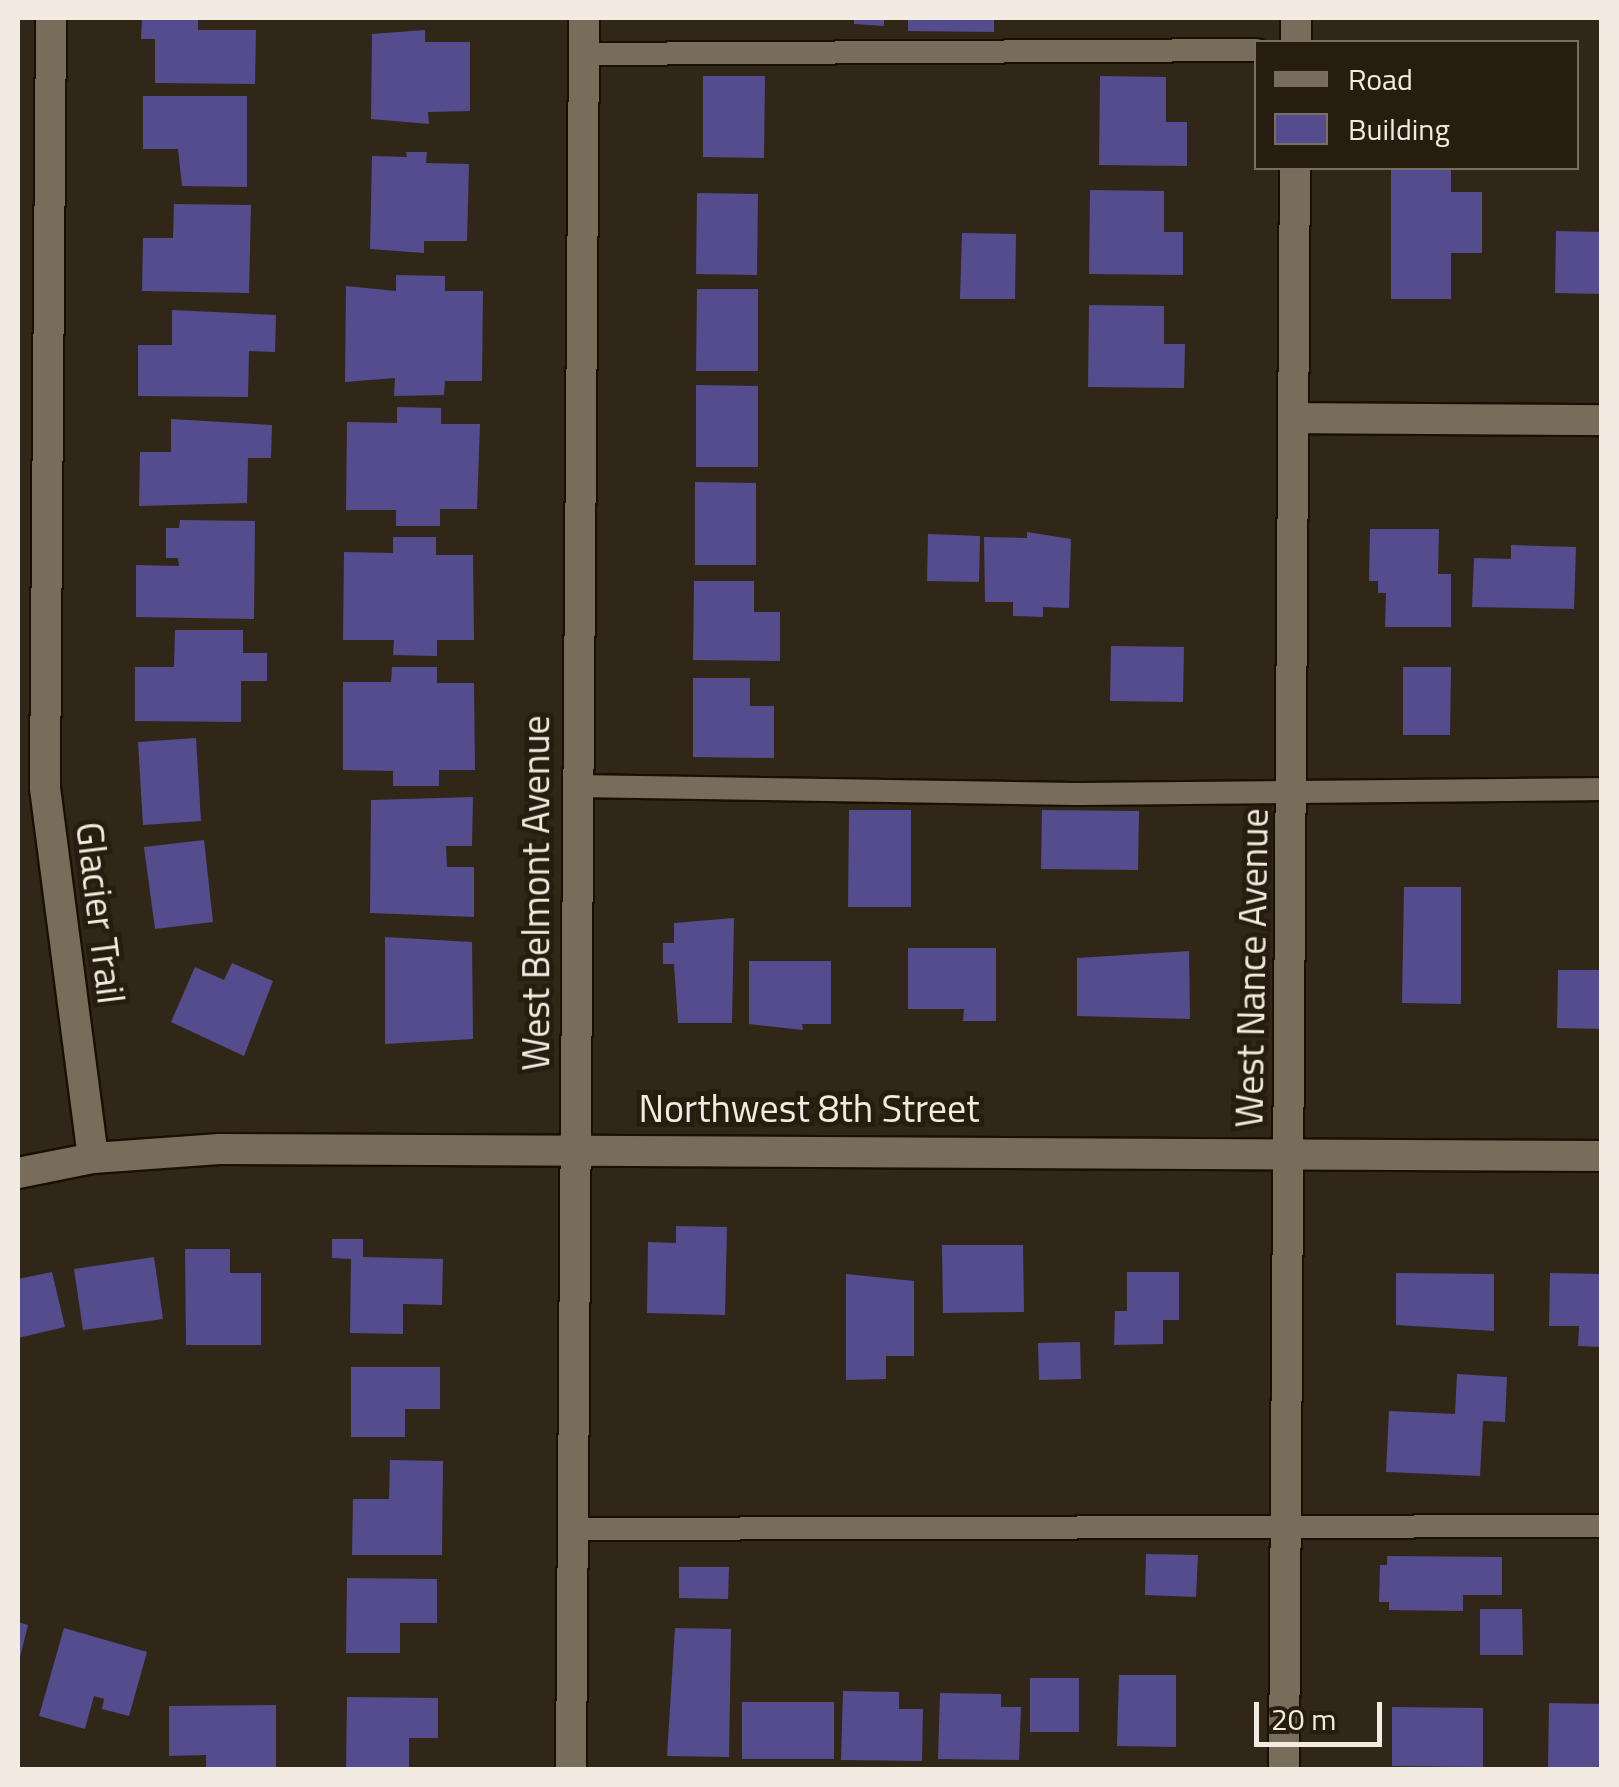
<!DOCTYPE html>
<html>
<head>
<meta charset="utf-8">
<style>
  body { margin:0 }
  #map { position:relative; width:1619px; height:1787px; overflow:hidden; background:#312718; font-family:"Titillium Web",sans-serif }
  div>[style] { position:absolute }
  [style*='--x'] { left:calc(var(--x)*1px); top:calc(var(--y)*1px); width:calc(var(--w)*1px); rotate:calc(var(--a)*1deg) }
  .building>* { inset:0; background:#544c8d }
  .roads { filter:drop-shadow(2px 0 #191003) drop-shadow(-2px 0 #191003) drop-shadow(0 2px #191003) drop-shadow(0 -2px #191003) }
  .service>* { height:22px; margin:-11px; padding:0 11px; transform-origin:11px; border-radius:11px; background:#786c5b }
  .minor>* { height:30px; margin:-15px; padding:0 15px; transform-origin:15px; border-radius:15px; background:#786c5b }
  span { translate:-50% -50%; white-space:nowrap; text-align:center; line-height:1.15; -webkit-text-stroke:10px #271d0f; paint-order:stroke }
  .street-label { font-size:38px; color:#f2ebe2 }
  .frame { position:absolute; inset:0; border:20px solid #f2ebe2; pointer-events:none }
  .legend { position:absolute; left:1254px; top:40px; width:325px; height:130px; box-sizing:border-box; background:#271d0f; border:2px solid #786f63; margin:0; padding:12px 18px; list-style:none; font-size:30px; color:#f2ebe2 }
  .legend li { display:flex; align-items:center; gap:20px; height:50px }
  .legend b { width:50px; border:2px solid #786f63 }
  .scale { position:absolute; left:1254px; top:1702px; width:128px; height:45px; box-sizing:border-box; border:5px solid #f2ebe2; border-top:0; padding-left:12px; font-size:30px; line-height:35px; white-space:nowrap; color:#f2ebe2; -webkit-text-stroke:8px #271d0f; paint-order:stroke }
</style>
</head>
<body>
<div id="map">
  <div class="building">
    <i style="clip-path:polygon(142px 18px,198px 18px,198px 30px,256px 30px,255px 84px,155px 83px,155px 39px,141px 39px)"></i>
    <i style="clip-path:polygon(854px 18px,884px 18px,884px 26px,854px 24px)"></i>
    <i style="clip-path:polygon(908px 18px,994px 18px,994px 32px,908px 31px)"></i>
    <i style="clip-path:polygon(425px 30px,425px 42px,470px 42px,470px 111px,428px 112px,429px 124px,371px 119px,372px 34px)"></i>
    <i style="clip-path:polygon(703px 76px,765px 76px,764px 158px,703px 157px)"></i>
    <i style="clip-path:polygon(1100px 76px,1166px 77px,1166px 122px,1187px 122px,1187px 166px,1099px 165px)"></i>
    <i style="clip-path:polygon(143px 96px,247px 96px,247px 187px,182px 186px,178px 149px,143px 149px)"></i>
    <i style="clip-path:polygon(406px 152px,427px 152px,426px 163px,469px 164px,467px 241px,424px 241px,424px 253px,370px 249px,372px 156px,407px 157px)"></i>
    <i style="clip-path:polygon(1391px 168px,1451px 168px,1451px 192px,1482px 192px,1482px 253px,1451px 253px,1451px 299px,1391px 299px)"></i>
    <i style="clip-path:polygon(1090px 190px,1164px 191px,1164px 232px,1183px 232px,1183px 275px,1089px 274px)"></i>
    <i style="clip-path:polygon(697px 193px,758px 194px,757px 275px,696px 274px)"></i>
    <i style="clip-path:polygon(174px 204px,251px 205px,249px 293px,142px 291px,143px 238px,173px 238px)"></i>
    <i style="clip-path:polygon(1556px 231px,1602px 232px,1602px 294px,1555px 293px)"></i>
    <i style="clip-path:polygon(962px 233px,1016px 234px,1015px 299px,960px 299px)"></i>
    <i style="clip-path:polygon(396px 275px,445px 276px,445px 291px,483px 291px,482px 381px,445px 381px,444px 395px,394px 396px,395px 378px,345px 382px,346px 286px,396px 291px)"></i>
    <i style="clip-path:polygon(697px 289px,758px 289px,758px 371px,696px 371px)"></i>
    <i style="clip-path:polygon(1089px 305px,1164px 306px,1164px 344px,1185px 344px,1184px 388px,1088px 387px)"></i>
    <i style="clip-path:polygon(172px 310px,276px 315px,275px 352px,249px 351px,248px 397px,138px 396px,138px 345px,172px 345px)"></i>
    <i style="clip-path:polygon(696px 385px,758px 386px,758px 467px,696px 467px)"></i>
    <i style="clip-path:polygon(397px 407px,441px 408px,441px 424px,480px 424px,477px 509px,440px 509px,440px 526px,396px 526px,396px 510px,346px 510px,347px 422px,397px 423px)"></i>
    <i style="clip-path:polygon(171px 419px,272px 425px,271px 458px,248px 458px,247px 503px,139px 506px,140px 452px,171px 452px)"></i>
    <i style="clip-path:polygon(695px 482px,756px 483px,756px 565px,695px 565px)"></i>
    <i style="clip-path:polygon(180px 520px,255px 521px,254px 619px,136px 617px,136px 565px,179px 566px,178px 558px,166px 558px,166px 528px,179px 528px)"></i>
    <i style="clip-path:polygon(1370px 529px,1439px 529px,1438px 574px,1451px 574px,1451px 627px,1385px 627px,1386px 593px,1378px 593px,1378px 581px,1369px 581px)"></i>
    <i style="clip-path:polygon(1027px 532px,1071px 539px,1069px 608px,1043px 607px,1043px 617px,1013px 616px,1013px 602px,985px 602px,984px 537px,1027px 538px)"></i>
    <i style="clip-path:polygon(928px 534px,980px 536px,979px 582px,927px 581px)"></i>
    <i style="clip-path:polygon(393px 537px,436px 537px,436px 555px,473px 555px,474px 640px,437px 640px,437px 656px,393px 655px,394px 640px,343px 640px,344px 552px,393px 553px)"></i>
    <i style="clip-path:polygon(1511px 545px,1576px 547px,1574px 609px,1472px 607px,1474px 558px,1511px 559px)"></i>
    <i style="clip-path:polygon(694px 581px,754px 581px,754px 612px,780px 612px,780px 661px,693px 660px)"></i>
    <i style="clip-path:polygon(175px 630px,243px 630px,243px 653px,267px 653px,267px 681px,241px 681px,241px 722px,135px 721px,135px 667px,174px 667px)"></i>
    <i style="clip-path:polygon(1111px 646px,1184px 647px,1183px 702px,1110px 701px)"></i>
    <i style="clip-path:polygon(392px 667px,437px 667px,437px 683px,474px 683px,475px 770px,439px 770px,439px 786px,393px 786px,393px 771px,343px 770px,343px 682px,391px 682px)"></i>
    <i style="clip-path:polygon(1403px 667px,1451px 667px,1450px 735px,1403px 735px)"></i>
    <i style="clip-path:polygon(693px 678px,750px 678px,750px 706px,774px 706px,774px 758px,693px 757px)"></i>
    <i style="clip-path:polygon(196px 738px,201px 821px,143px 825px,138px 742px)"></i>
    <i style="clip-path:polygon(473px 797px,472px 846px,446px 846px,447px 867px,474px 867px,474px 917px,370px 913px,371px 800px)"></i>
    <i style="clip-path:polygon(849px 810px,911px 810px,911px 907px,848px 907px)"></i>
    <i style="clip-path:polygon(1042px 810px,1139px 811px,1138px 870px,1041px 869px)"></i>
    <i style="clip-path:polygon(204px 840px,213px 922px,155px 929px,144px 847px)"></i>
    <i style="clip-path:polygon(1404px 887px,1461px 887px,1461px 1004px,1402px 1003px)"></i>
    <i style="clip-path:polygon(734px 918px,732px 1023px,678px 1023px,674px 964px,663px 964px,663px 943px,674px 943px,674px 923px)"></i>
    <i style="clip-path:polygon(385px 937px,472px 942px,473px 1039px,385px 1044px)"></i>
    <i style="clip-path:polygon(908px 948px,996px 948px,996px 1021px,963px 1021px,964px 1009px,908px 1009px)"></i>
    <i style="clip-path:polygon(1189px 951px,1190px 1019px,1077px 1016px,1077px 958px)"></i>
    <i style="clip-path:polygon(749px 961px,831px 961px,831px 1024px,802px 1024px,803px 1030px,749px 1024px)"></i>
    <i style="clip-path:polygon(232px 963px,273px 981px,244px 1056px,171px 1022px,195px 967px,224px 980px)"></i>
    <i style="clip-path:polygon(1558px 970px,1602px 970px,1602px 1029px,1557px 1028px)"></i>
    <i style="clip-path:polygon(676px 1226px,727px 1227px,725px 1315px,647px 1313px,648px 1242px,676px 1243px)"></i>
    <i style="clip-path:polygon(332px 1239px,363px 1239px,363px 1257px,443px 1259px,442px 1305px,403px 1304px,403px 1334px,350px 1333px,351px 1259px,332px 1258px)"></i>
    <i style="clip-path:polygon(942px 1245px,1023px 1245px,1024px 1312px,943px 1313px)"></i>
    <i style="clip-path:polygon(185px 1249px,230px 1249px,230px 1273px,261px 1273px,261px 1345px,186px 1345px)"></i>
    <i style="clip-path:polygon(154px 1257px,163px 1319px,83px 1330px,74px 1269px)"></i>
    <i style="clip-path:polygon(52px 1272px,65px 1327px,18px 1338px,18px 1279px)"></i>
    <i style="clip-path:polygon(1127px 1272px,1179px 1272px,1179px 1320px,1163px 1320px,1163px 1344px,1114px 1345px,1115px 1311px,1127px 1311px)"></i>
    <i style="clip-path:polygon(1396px 1273px,1494px 1274px,1494px 1331px,1396px 1325px)"></i>
    <i style="clip-path:polygon(1550px 1273px,1602px 1274px,1602px 1347px,1578px 1346px,1579px 1326px,1549px 1326px)"></i>
    <i style="clip-path:polygon(846px 1274px,914px 1281px,914px 1356px,886px 1356px,886px 1379px,846px 1380px)"></i>
    <i style="clip-path:polygon(1080px 1342px,1081px 1379px,1039px 1380px,1038px 1343px)"></i>
    <i style="clip-path:polygon(351px 1367px,440px 1367px,440px 1409px,405px 1409px,405px 1437px,351px 1437px)"></i>
    <i style="clip-path:polygon(1457px 1374px,1507px 1377px,1505px 1422px,1483px 1421px,1480px 1476px,1386px 1472px,1389px 1411px,1455px 1414px)"></i>
    <i style="clip-path:polygon(390px 1460px,443px 1461px,442px 1555px,352px 1555px,353px 1499px,389px 1499px)"></i>
    <i style="clip-path:polygon(1146px 1554px,1198px 1555px,1196px 1597px,1145px 1595px)"></i>
    <i style="clip-path:polygon(1387px 1556px,1502px 1557px,1502px 1595px,1463px 1595px,1463px 1611px,1389px 1610px,1389px 1602px,1379px 1602px,1380px 1565px,1387px 1565px)"></i>
    <i style="clip-path:polygon(679px 1567px,729px 1567px,728px 1599px,679px 1598px)"></i>
    <i style="clip-path:polygon(347px 1578px,437px 1579px,437px 1623px,400px 1623px,400px 1653px,346px 1653px)"></i>
    <i style="clip-path:polygon(1480px 1609px,1522px 1609px,1523px 1655px,1480px 1655px)"></i>
    <i style="clip-path:polygon(18px 1622px,28px 1625px,19px 1661px,18px 1661px)"></i>
    <i style="clip-path:polygon(64px 1628px,147px 1652px,129px 1716px,102px 1709px,104px 1699px,94px 1696px,85px 1729px,39px 1716px)"></i>
    <i style="clip-path:polygon(675px 1628px,731px 1629px,729px 1757px,667px 1756px)"></i>
    <i style="clip-path:polygon(1119px 1675px,1176px 1675px,1176px 1747px,1117px 1746px)"></i>
    <i style="clip-path:polygon(1030px 1678px,1079px 1678px,1079px 1732px,1030px 1732px)"></i>
    <i style="clip-path:polygon(843px 1691px,899px 1692px,899px 1709px,923px 1709px,922px 1761px,841px 1760px)"></i>
    <i style="clip-path:polygon(940px 1693px,1001px 1694px,1001px 1707px,1021px 1707px,1019px 1760px,938px 1759px)"></i>
    <i style="clip-path:polygon(347px 1697px,438px 1698px,438px 1738px,409px 1738px,409px 1770px,346px 1770px)"></i>
    <i style="clip-path:polygon(742px 1702px,834px 1702px,834px 1759px,742px 1759px)"></i>
    <i style="clip-path:polygon(1549px 1703px,1602px 1704px,1602px 1768px,1548px 1768px)"></i>
    <i style="clip-path:polygon(276px 1705px,276px 1767px,206px 1768px,206px 1755px,169px 1756px,169px 1706px)"></i>
    <i style="clip-path:polygon(1392px 1707px,1483px 1708px,1483px 1767px,1392px 1766px)"></i>
  </div>
  <div class="roads">
    <div class="service">
      <i style="--x:583;--y:54;--w:673;--a:-0.34"></i>
      <i style="--x:576;--y:786;--w:504;--a:0.91"></i>
      <i style="--x:1080;--y:794;--w:522;--a:-0.55"></i>
      <i style="--x:572;--y:1529;--w:1030;--a:-0.17"></i>
    </div>
    <div class="minor">
      <i style="--x:51;--y:18;--w:770;--a:90.45"></i>
      <i style="--x:45;--y:788;--w:373;--a:82.6"></i>
      <i style="--x:1296;--y:42;--w:24;--a:-90"></i>
      <i style="--x:1294;--y:418;--w:308;--a:0.4"></i>
      <i style="--x:18;--y:1173;--w:76;--a:-11.3"></i>
      <i style="--x:93;--y:1158;--w:127;--a:-4.1"></i>
      <i style="--x:220;--y:1149;--w:1382;--a:0.29"></i>
      <i style="--x:571;--y:1770;--w:1752;--a:-89.57"></i>
      <i style="--x:1284;--y:1770;--w:1602;--a:-89.61"></i>
    </div>
  </div>
  <div class="street-label">
    <span style="left:536px;top:893px;rotate:-90deg">West Belmont Avenue</span>
    <span style="left:100px;top:913px;rotate:83deg">Glacier Trail</span>
    <span style="left:1252px;top:968px;rotate:-89deg">West Nance Avenue</span>
    <span style="left:809px;top:1109px">Northwest 8th Street</span>
  </div>
  <div class="frame"></div>
  <ul class="legend">
  <li><b style="height:12px;background:#786c5b"></b>Road</li>
  <li><b style="height:28px;background:#544c8d"></b>Building</li>
  </ul>
  <div class="scale">20 m</div>
</div>
</body>
</html>
